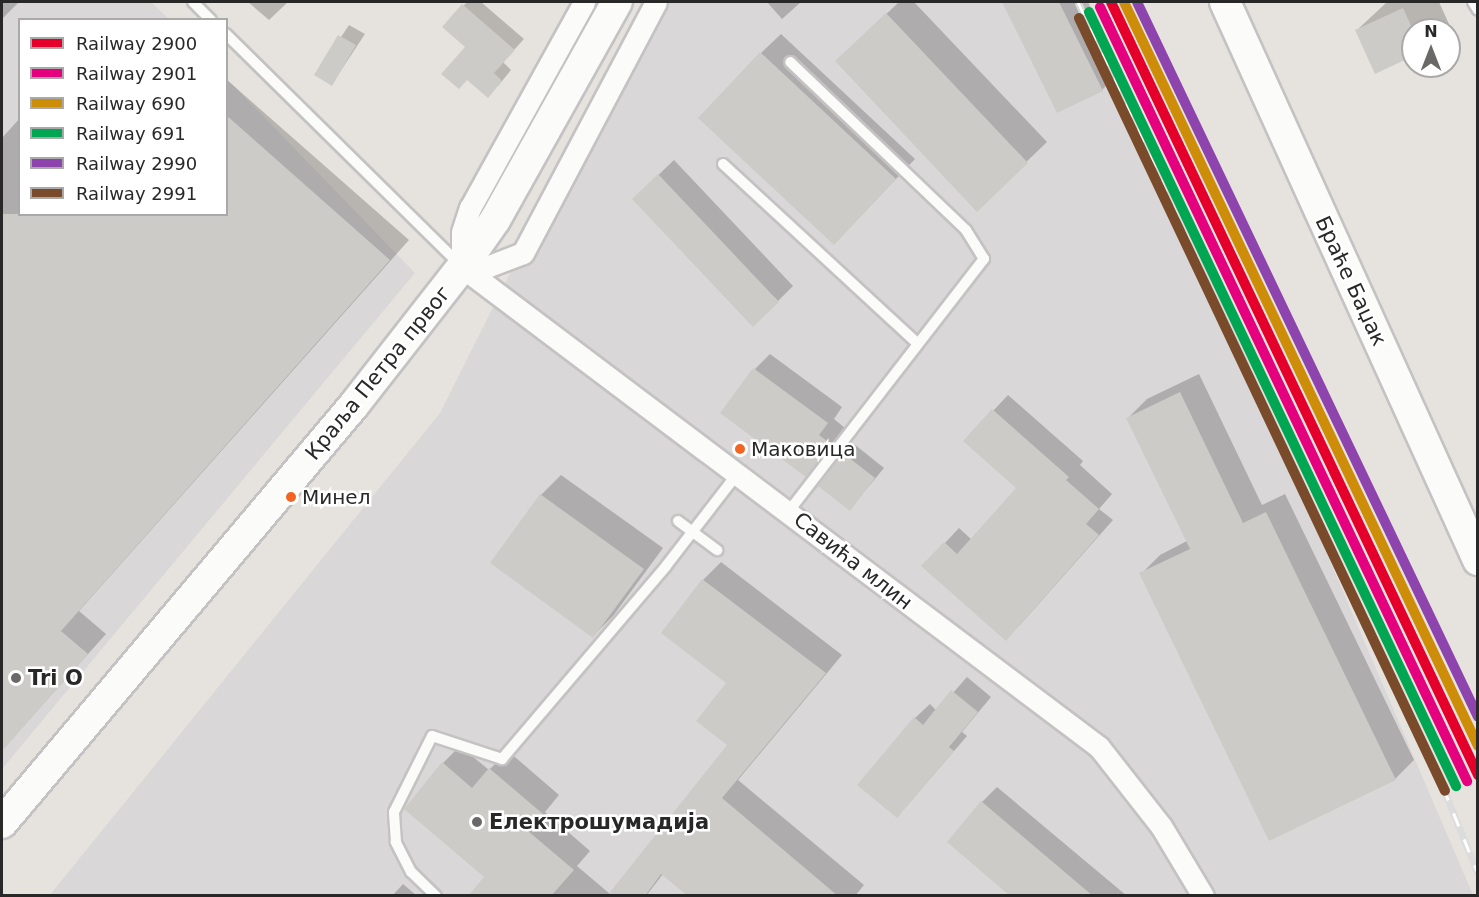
<!DOCTYPE html>
<html>
<head>
<meta charset="utf-8">
<style>
  body { margin:0 }
  #map { position:relative; width:1479px; height:897px; overflow:hidden; background:#e6e3de; font-family:"DejaVu Sans",sans-serif }
  div>[style] { position:absolute }
  [style*='--x'] { left:calc(var(--x)*1px); top:calc(var(--y)*1px); width:calc(var(--w)*1px); rotate:calc(var(--a)*1deg) }
  .industrial>* { inset:0; background:#dad7d9 }
  .shadow>* { inset:0; background:#0003 }
  .building>* { inset:0; background:#cdcbc7 }
  .roads { filter:drop-shadow(2px 0 #c4c2c3) drop-shadow(-2px 0 #c4c2c3) drop-shadow(0 2px #c4c2c3) drop-shadow(0 -2px #c4c2c3) }
  .lane>* { height:10px; margin:-5px; padding:0 5px; transform-origin:5px; border-radius:5px; background:#fbfbfa }
  .street>* { height:21px; margin:-10.5px; padding:0 10.5px; transform-origin:10.5px; border-radius:10.5px; background:#fbfbfa }
  .secondary>* { height:30px; margin:-15px; padding:0 15px; transform-origin:15px; border-radius:15px; background:#fbfbfa }
  .rail>* { height:7px; margin-top:-3.5px; transform-origin:0; background:repeating-linear-gradient(90deg,#fff 0 14px,#dddcdd 0 28px); box-sizing:border-box; border-block:2px solid #dddcdd }
  .rail-1>* { height:10px; margin:-5px; padding:0 5px; transform-origin:5px; border-radius:5px; background:#e4002b }
  .rail-2>* { height:10px; margin:-5px; padding:0 5px; transform-origin:5px; border-radius:5px; background:#e5007d }
  .rail-3>* { height:10px; margin:-5px; padding:0 5px; transform-origin:5px; border-radius:5px; background:#ce8d08 }
  .rail-4>* { height:10px; margin:-5px; padding:0 5px; transform-origin:5px; border-radius:5px; background:#00a651 }
  .rail-5>* { height:10px; margin:-5px; padding:0 5px; transform-origin:5px; border-radius:5px; background:#8e44ad }
  .rail-6>* { height:10px; margin:-5px; padding:0 5px; transform-origin:5px; border-radius:5px; background:#7a4b2a }
  .dots>* { width:16px; height:16px; translate:-50% -50%; box-sizing:border-box; border:3px solid #fff; border-radius:50% }
  span { translate:-50% -50%; white-space:nowrap; text-align:center; line-height:1.15; -webkit-text-stroke:5px #fff; paint-order:stroke }
  .bus-label { font-size:20px; color:#282828 }
  .left { translate:0 -50%; text-align:left }
  .street-label { font-size:21px; color:#282828 }
  .poi-label { font-size:21px; color:#282828; font-weight:700 }
  .frame { position:absolute; inset:0; border:3px solid #282828; pointer-events:none }
  .legend { position:absolute; left:18px; top:18px; width:210px; height:198px; box-sizing:border-box; background:#fff; border:2px solid #a9a9a9; margin:0; padding:8px 10px; list-style:none; font-size:18px; color:#282828 }
  .legend li { display:flex; align-items:center; gap:12px; height:30px }
  .legend b { width:30px; border:2px solid #a9a9a9 }
  .north { position:absolute; left:1401px; top:18px; width:60px; height:60px; box-sizing:border-box; background:#fff; border:2px solid #a9a9a9; border-radius:50%; rotate:0deg; font-size:16px; font-weight:700; line-height:24px; text-align:center; color:#282828 }
  .north::after { content:''; display:block; margin:auto; width:21px; height:27px; background:#6a6968; clip-path:polygon(50% 0,100% 100%,50% 72%,0 100%) }
</style>
</head>
<body>
<div id="map">
  <div class="industrial">
    <i style="clip-path:polygon(2px 2px,151px 2px,169px 19px,20px 20px,20px 214px,226px 214px,227px 79px,415px 273px,2px 769px)"></i>
    <i style="clip-path:polygon(646px 2px,1076px 2px,1234px 337px,1473px 895px,49px 896px,440px 413px)"></i>
  </div>
  <div class="shadow">
    <i style="clip-path:polygon(2px 2px,19px 2px,2px 19px)"></i>
    <i style="clip-path:polygon(248px 2px,288px 2px,269px 20px)"></i>
    <i style="clip-path:polygon(467px 2px,481px 2px,524px 39px,503px 62px,511px 70px,498px 86px,467px 46px,444px 26px)"></i>
    <i style="clip-path:polygon(767px 2px,801px 2px,782px 19px)"></i>
    <i style="clip-path:polygon(899px 2px,914px 2px,1047px 142px,977px 209px,857px 42px)"></i>
    <i style="clip-path:polygon(1004px 2px,1088px 2px,1121px 70px,1102px 90px,1057px 111px)"></i>
    <i style="clip-path:polygon(1387px 2px,1439px 2px,1449px 24px,1443px 30px,1413px 30px,1413px 55px,1357px 30px)"></i>
    <i style="clip-path:polygon(349px 25px,365px 34px,332px 84px,316px 75px)"></i>
    <i style="clip-path:polygon(781px 34px,915px 159px,854px 223px,761px 53px)"></i>
    <i style="clip-path:polygon(226px 79px,409px 240px,79px 611px,106px 634px,2px 750px,2px 138px,20px 118px,20px 214px,226px 214px)"></i>
    <i style="clip-path:polygon(674px 160px,793px 286px,778px 301px,649px 184px)"></i>
    <i style="clip-path:polygon(770px 354px,842px 407px,834px 419px,845px 428px,806px 475px,755px 369px)"></i>
    <i style="clip-path:polygon(1199px 374px,1262px 505px,1285px 494px,1414px 760px,1395px 779px,1141px 574px,1160px 555px,1187px 541px,1128px 418px,1147px 399px)"></i>
    <i style="clip-path:polygon(1008px 395px,1083px 461px,1080px 465px,1112px 494px,1099px 509px,1113px 520px,1020px 625px,945px 543px,959px 528px,972px 540px,1018px 488px,965px 441px)"></i>
    <i style="clip-path:polygon(854px 444px,884px 468px,850px 509px,844px 454px)"></i>
    <i style="clip-path:polygon(561px 475px,663px 548px,613px 616px,593px 636px,492px 563px,541px 495px)"></i>
    <i style="clip-path:polygon(721px 562px,842px 655px,738px 780px,864px 885px,855px 896px,690px 896px,663px 874px,646px 896px,470px 896px,486px 877px,443px 763px,460px 746px,489px 770px,508px 751px,559px 795px,545px 812px,590px 851px,577px 866px,610px 894px,729px 745px,728px 683px,703px 580px)"></i>
    <i style="clip-path:polygon(967px 677px,991px 697px,962px 732px,967px 736px,911px 801px,915px 718px,930px 704px,937px 711px)"></i>
    <i style="clip-path:polygon(997px 787px,1127px 896px,1013px 896px,982px 802px)"></i>
    <i style="clip-path:polygon(403px 884px,417px 896px,392px 896px)"></i>
  </div>
  <div class="building">
    <i style="clip-path:polygon(1002px 2px,1059px 2px,1103px 91px,1057px 113px)"></i>
    <i style="clip-path:polygon(462px 4px,515px 50px,494px 73px,502px 81px,488px 98px,467px 80px,459px 89px,441px 74px,465px 47px,442px 27px)"></i>
    <i style="clip-path:polygon(1403px 8px,1413px 30px,1413px 56px,1375px 74px,1355px 30px)"></i>
    <i style="clip-path:polygon(886px 13px,1028px 163px,977px 212px,835px 61px)"></i>
    <i style="clip-path:polygon(338px 35px,356px 45px,332px 86px,314px 75px)"></i>
    <i style="clip-path:polygon(760px 52px,896px 179px,834px 245px,698px 118px)"></i>
    <i style="clip-path:polygon(226px 115px,390px 260px,61px 631px,88px 654px,2px 751px,2px 214px,226px 214px)"></i>
    <i style="clip-path:polygon(658px 174px,779px 302px,753px 327px,632px 199px)"></i>
    <i style="clip-path:polygon(753px 368px,828px 423px,819px 435px,831px 444px,806px 477px,720px 413px)"></i>
    <i style="clip-path:polygon(1180px 392px,1243px 523px,1266px 512px,1396px 780px,1269px 841px,1139px 573px,1190px 549px,1126px 418px)"></i>
    <i style="clip-path:polygon(992px 409px,1069px 477px,1066px 480px,1099px 509px,1086px 524px,1099px 535px,1006px 641px,921px 566px,944px 542px,957px 554px,1016px 488px,963px 441px)"></i>
    <i style="clip-path:polygon(843px 453px,875px 478px,850px 511px,818px 486px)"></i>
    <i style="clip-path:polygon(540px 494px,644px 569px,593px 638px,490px 563px)"></i>
    <i style="clip-path:polygon(702px 579px,826px 673px,722px 798px,838px 896px,688px 896px,661px 874px,645px 896px,607px 896px,727px 745px,696px 721px,726px 683px,661px 633px)"></i>
    <i style="clip-path:polygon(951px 690px,978px 712px,949px 747px,954px 751px,897px 818px,857px 785px,914px 717px,923px 725px)"></i>
    <i style="clip-path:polygon(442px 762px,472px 788px,489px 768px,543px 814px,528px 831px,574px 870px,551px 896px,468px 896px,484px 877px,404px 809px)"></i>
    <i style="clip-path:polygon(981px 801px,1093px 896px,1010px 896px,947px 842px)"></i>
  </div>
  <div class="roads">
    <div class="lane">
      <i style="--x:193;--y:2;--w:25;--a:45"></i>
      <i style="--x:1473;--y:2;--w:9;--a:58"></i>
      <i style="--x:226;--y:34;--w:329;--a:44.6"></i>
      <i style="--x:723;--y:164;--w:265;--a:42.7"></i>
      <i style="--x:789;--y:511;--w:319;--a:-52.3"></i>
      <i style="--x:984;--y:259;--w:34;--a:-122"></i>
      <i style="--x:966;--y:230;--w:243;--a:-136.3"></i>
      <i style="--x:678;--y:521;--w:49;--a:36.6"></i>
      <i style="--x:436;--y:896;--w:35;--a:-136"></i>
      <i style="--x:411;--y:872;--w:34;--a:-117"></i>
      <i style="--x:396;--y:842;--w:30;--a:-94"></i>
      <i style="--x:394;--y:812;--w:85;--a:-63.4"></i>
      <i style="--x:432;--y:736;--w:74;--a:18.2"></i>
      <i style="--x:502;--y:759;--w:253;--a:-49.6"></i>
      <i style="--x:666;--y:566;--w:118;--a:-52.3"></i>
    </div>
    <div class="street">
      <i style="--x:462;--y:267;--w:798;--a:37"></i>
      <i style="--x:1099;--y:747;--w:100;--a:51.9"></i>
      <i style="--x:1161;--y:826;--w:82;--a:59"></i>
      <i style="--x:462;--y:267;--w:27;--a:-2"></i>
      <i style="--x:489;--y:266;--w:36;--a:-21"></i>
      <i style="--x:523;--y:253;--w:284;--a:-62.1"></i>
      <i style="--x:462;--y:267;--w:35;--a:-90"></i>
      <i style="--x:462;--y:232;--w:25;--a:-72"></i>
      <i style="--x:470;--y:208;--w:235;--a:-61"></i>
    </div>
    <div class="secondary">
      <i style="--x:1225;--y:2;--w:613;--a:65.61"></i>
      <i style="--x:2;--y:823;--w:546;--a:-49.9"></i>
      <i style="--x:354;--y:405;--w:175;--a:-52"></i>
      <i style="--x:462;--y:267;--w:57;--a:-54.9"></i>
      <i style="--x:495;--y:220;--w:250;--a:-60.8"></i>
    </div>
  </div>
  <div class="rail">
    <i style="--x:1078;--y:2;--w:866;--a:65.06"></i>
    <i style="--x:1443;--y:787;--w:93;--a:67.9"></i>
  </div>
  <div class="rail-1">
    <i style="--x:1111;--y:2;--w:856;--a:64.6"></i>
  </div>
  <div class="rail-2">
    <i style="--x:1100;--y:7;--w:857;--a:64.63"></i>
  </div>
  <div class="rail-3">
    <i style="--x:1124;--y:2;--w:824;--a:64.55"></i>
  </div>
  <div class="rail-4">
    <i style="--x:1089;--y:12;--w:857;--a:64.63"></i>
  </div>
  <div class="rail-5">
    <i style="--x:1137;--y:2;--w:792;--a:64.5"></i>
  </div>
  <div class="rail-6">
    <i style="--x:1079;--y:18;--w:855;--a:64.66"></i>
  </div>
  <div class="dots">
    <i style="left:740px;top:449px;background:#f26522"></i>
    <i style="left:291px;top:497px;background:#f26522"></i>
    <i style="left:16px;top:678px;background:#6a6968"></i>
    <i style="left:477px;top:822px;background:#6a6968"></i>
  </div>
  <div class="bus-label">
    <span class="left" style="left:751px;top:449px">Маковица</span>
    <span class="left" style="left:302px;top:497px">Минел</span>
  </div>
  <div class="street-label">
    <span style="left:1351px;top:281px;rotate:65deg">Браће Баџак</span>
    <span style="left:378px;top:373px;rotate:-51deg">Краља Петра првог</span>
    <span style="left:853px;top:561px;rotate:38deg">Савића млин</span>
  </div>
  <div class="poi-label">
    <span class="left" style="left:28px;top:678px">Tri O</span>
    <span class="left" style="left:489px;top:822px">Електрошумадија</span>
  </div>
  <div class="frame"></div>
  <ul class="legend">
  <li><b style="height:8px;background:#e4002b"></b>Railway 2900</li>
  <li><b style="height:8px;background:#e5007d"></b>Railway 2901</li>
  <li><b style="height:8px;background:#ce8d08"></b>Railway 690</li>
  <li><b style="height:8px;background:#00a651"></b>Railway 691</li>
  <li><b style="height:8px;background:#8e44ad"></b>Railway 2990</li>
  <li><b style="height:8px;background:#7a4b2a"></b>Railway 2991</li>
  </ul>
  <div class="north">N</div>
</div>
</body>
</html>
